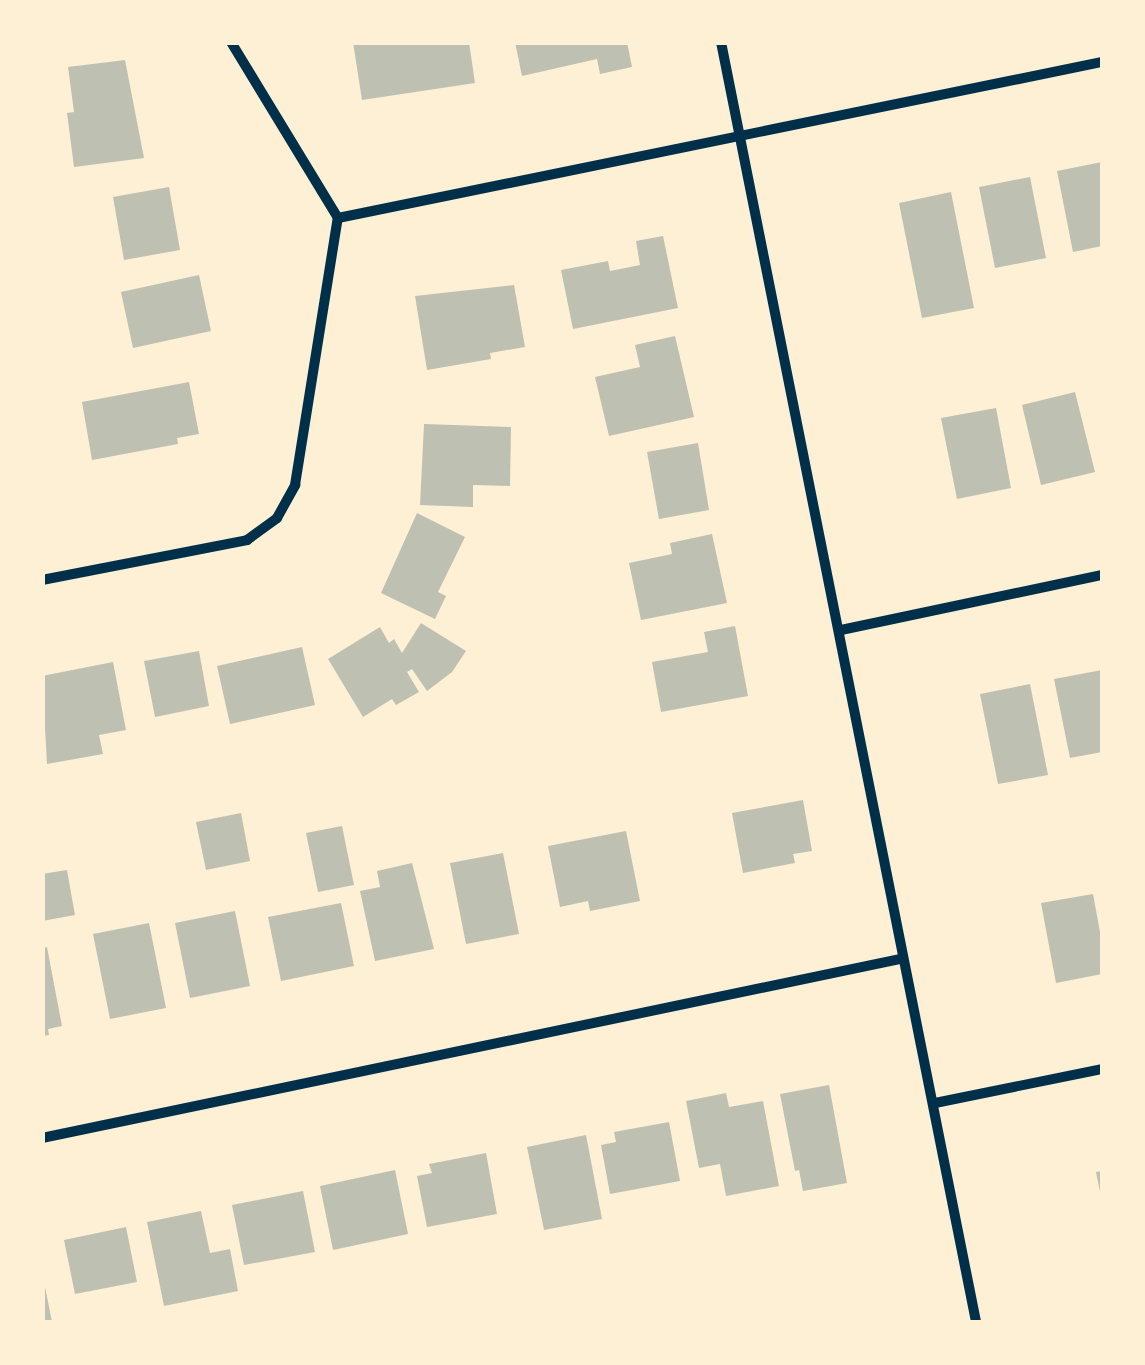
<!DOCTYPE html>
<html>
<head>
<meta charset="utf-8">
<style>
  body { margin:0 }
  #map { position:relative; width:1145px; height:1365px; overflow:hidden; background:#fdf0d5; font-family:"Open Sans",sans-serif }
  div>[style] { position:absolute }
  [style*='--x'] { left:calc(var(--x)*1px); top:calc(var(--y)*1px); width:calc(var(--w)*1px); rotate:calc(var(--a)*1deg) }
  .building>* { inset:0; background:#bec0b2 }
  .minor>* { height:10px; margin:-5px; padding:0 5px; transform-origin:5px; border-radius:5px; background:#003049 }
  span { translate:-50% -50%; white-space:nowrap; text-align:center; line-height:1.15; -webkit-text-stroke:10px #fdf0d5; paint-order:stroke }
  .frame { position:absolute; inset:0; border:45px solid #fdf0d5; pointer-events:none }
</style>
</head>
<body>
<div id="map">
  <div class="building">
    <i style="clip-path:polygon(353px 42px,469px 42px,475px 83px,362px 100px)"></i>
    <i style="clip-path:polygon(515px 42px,627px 42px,632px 67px,600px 74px,597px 59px,522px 76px)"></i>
    <i style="clip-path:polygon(125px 60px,144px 158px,74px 167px,67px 113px,74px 112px,68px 67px)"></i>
    <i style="clip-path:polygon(1102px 162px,1102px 246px,1073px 252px,1057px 171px)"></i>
    <i style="clip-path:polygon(1030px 177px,1046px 258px,995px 268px,979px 187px)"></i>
    <i style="clip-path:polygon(169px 187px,180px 250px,124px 260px,113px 197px)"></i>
    <i style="clip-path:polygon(951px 192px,974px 308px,922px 318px,899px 203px)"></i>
    <i style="clip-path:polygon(663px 236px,678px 308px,573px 329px,561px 270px,608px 261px,610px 271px,640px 265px,636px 241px)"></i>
    <i style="clip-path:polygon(199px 275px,211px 331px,133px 348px,121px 292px)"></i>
    <i style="clip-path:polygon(514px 285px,525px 347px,490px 353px,491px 359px,427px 370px,415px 296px)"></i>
    <i style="clip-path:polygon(675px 336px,694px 417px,609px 436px,595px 377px,640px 367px,635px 345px)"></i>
    <i style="clip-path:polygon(189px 382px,199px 434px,177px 438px,178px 444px,92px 460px,82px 402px)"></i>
    <i style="clip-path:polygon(1075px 392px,1095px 472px,1041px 485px,1022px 405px)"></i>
    <i style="clip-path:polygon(996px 408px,1011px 488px,957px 499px,941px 418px)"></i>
    <i style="clip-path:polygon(424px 424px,511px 427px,510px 486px,473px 485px,473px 507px,420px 505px)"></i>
    <i style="clip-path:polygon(698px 443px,709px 510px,659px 519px,647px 452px)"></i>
    <i style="clip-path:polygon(417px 513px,465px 537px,438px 592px,446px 596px,435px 619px,381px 593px)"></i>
    <i style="clip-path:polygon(712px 534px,727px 603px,641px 620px,629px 563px,672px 554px,670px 543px)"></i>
    <i style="clip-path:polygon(421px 623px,466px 651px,452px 672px,427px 691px,412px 669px,407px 672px,419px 692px,396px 705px,392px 699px,363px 717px,328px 659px,380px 627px,389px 643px,394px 639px,402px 653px)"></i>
    <i style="clip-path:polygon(735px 626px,748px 696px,661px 712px,652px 662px,708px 652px,704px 632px)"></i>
    <i style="clip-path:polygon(302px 647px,315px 705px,230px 724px,217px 666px)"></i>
    <i style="clip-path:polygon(199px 651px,209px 706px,155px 717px,144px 661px)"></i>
    <i style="clip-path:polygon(113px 662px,126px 730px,99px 735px,103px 754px,47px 764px,42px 676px)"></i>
    <i style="clip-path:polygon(1102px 670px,1102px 752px,1070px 758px,1054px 679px)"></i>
    <i style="clip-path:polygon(1030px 684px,1048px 775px,998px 784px,980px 694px)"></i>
    <i style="clip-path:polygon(803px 800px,812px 851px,793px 854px,795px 863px,743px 873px,732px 813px)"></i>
    <i style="clip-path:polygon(241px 813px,250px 861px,206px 870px,196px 822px)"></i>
    <i style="clip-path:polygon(342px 826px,354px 885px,318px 892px,306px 833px)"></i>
    <i style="clip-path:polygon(626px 831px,640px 901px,590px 911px,588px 901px,560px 907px,548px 846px)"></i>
    <i style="clip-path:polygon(503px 853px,519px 934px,466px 944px,450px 863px)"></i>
    <i style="clip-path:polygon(412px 863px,434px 949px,375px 961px,360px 891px,380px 887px,377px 871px)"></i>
    <i style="clip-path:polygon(67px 870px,75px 915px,42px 921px,42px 874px)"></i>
    <i style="clip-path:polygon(1093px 894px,1102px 943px,1102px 974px,1056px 983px,1041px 903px)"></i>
    <i style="clip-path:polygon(341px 903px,354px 966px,281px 981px,268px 917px)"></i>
    <i style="clip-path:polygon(235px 911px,250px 986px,190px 998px,175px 923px)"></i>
    <i style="clip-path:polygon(149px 923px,166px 1008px,110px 1019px,93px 934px)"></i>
    <i style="clip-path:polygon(47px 947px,62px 1026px,48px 1029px,49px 1035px,42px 1036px,42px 948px)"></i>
    <i style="clip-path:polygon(829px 1085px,847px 1183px,803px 1191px,799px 1170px,795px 1171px,780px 1094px)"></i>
    <i style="clip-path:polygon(726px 1093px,729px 1107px,763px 1101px,779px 1186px,726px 1196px,720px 1164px,699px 1168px,686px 1101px)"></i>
    <i style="clip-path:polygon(669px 1122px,680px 1181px,610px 1194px,601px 1145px,616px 1142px,614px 1132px)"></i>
    <i style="clip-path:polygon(586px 1135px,602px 1219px,544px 1230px,527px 1147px)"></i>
    <i style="clip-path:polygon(486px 1153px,497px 1214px,427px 1227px,417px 1176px,432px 1173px,429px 1164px)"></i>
    <i style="clip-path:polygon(395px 1170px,408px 1234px,333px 1250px,320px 1186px)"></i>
    <i style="clip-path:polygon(1102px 1171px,1102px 1197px,1101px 1197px,1096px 1172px)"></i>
    <i style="clip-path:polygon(303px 1191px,315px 1252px,244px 1265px,232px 1205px)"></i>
    <i style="clip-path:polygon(201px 1211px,210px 1253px,230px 1249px,238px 1291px,164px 1306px,147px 1222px)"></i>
    <i style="clip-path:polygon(126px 1227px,137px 1282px,75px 1294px,64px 1240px)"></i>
    <i style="clip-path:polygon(42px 1282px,44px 1282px,52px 1322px,42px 1322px)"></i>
  </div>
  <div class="minor">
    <i style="--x:721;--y:42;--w:1305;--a:78.73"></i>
    <i style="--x:338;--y:218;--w:780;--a:-11.54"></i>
    <i style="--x:42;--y:580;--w:209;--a:-11"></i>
    <i style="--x:247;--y:540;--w:37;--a:-36"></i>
    <i style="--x:277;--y:518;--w:38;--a:-61"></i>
    <i style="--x:295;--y:485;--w:270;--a:-80.9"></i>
    <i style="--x:338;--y:218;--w:206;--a:-121.3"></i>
    <i style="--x:841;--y:630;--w:267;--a:-11.9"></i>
    <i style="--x:935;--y:1103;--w:170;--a:-11.5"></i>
    <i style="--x:42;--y:1138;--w:876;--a:-11.78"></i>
  </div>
  <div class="frame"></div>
</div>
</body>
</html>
